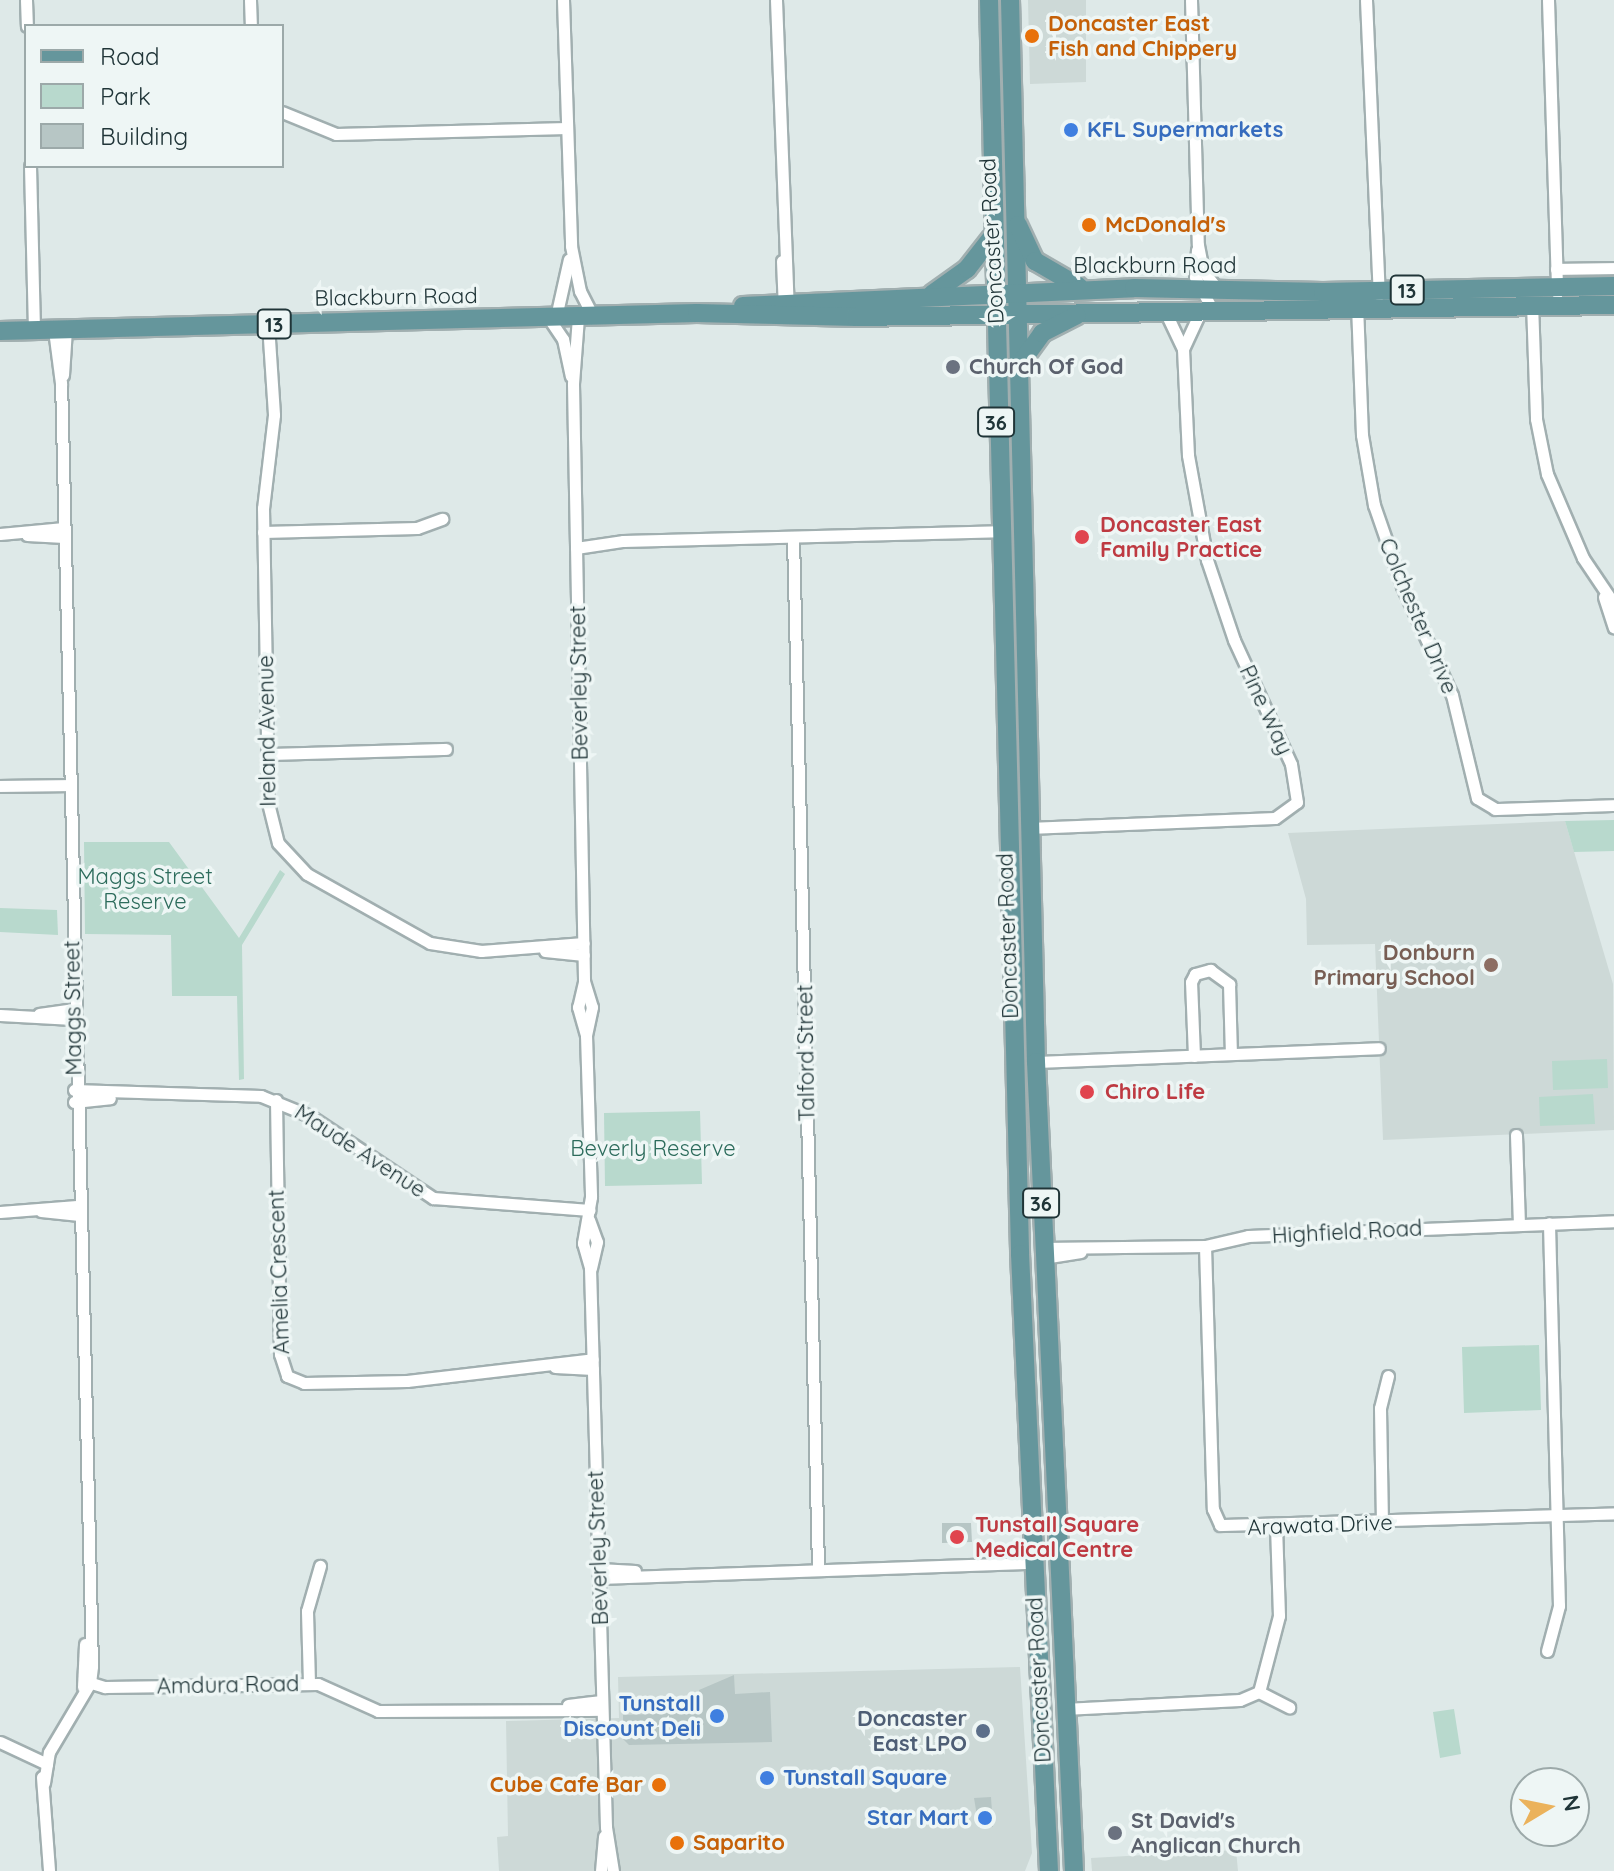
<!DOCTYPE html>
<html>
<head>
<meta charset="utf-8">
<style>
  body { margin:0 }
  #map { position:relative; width:1614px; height:1871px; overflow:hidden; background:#dee9e8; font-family:Quicksand,sans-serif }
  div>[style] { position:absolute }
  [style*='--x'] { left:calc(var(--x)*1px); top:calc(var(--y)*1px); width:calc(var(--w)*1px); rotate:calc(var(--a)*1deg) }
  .built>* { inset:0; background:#cdd9d7 }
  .green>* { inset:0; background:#b8d9cd }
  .building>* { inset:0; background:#b7c6c5 }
  .roads { filter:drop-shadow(2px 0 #a1afb0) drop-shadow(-2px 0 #a1afb0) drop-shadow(0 2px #a1afb0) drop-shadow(0 -2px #a1afb0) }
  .street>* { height:11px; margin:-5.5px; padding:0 5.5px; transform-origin:5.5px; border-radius:5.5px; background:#fff }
  .primary>* { height:18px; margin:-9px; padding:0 9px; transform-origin:9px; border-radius:9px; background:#65969c }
  .dots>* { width:22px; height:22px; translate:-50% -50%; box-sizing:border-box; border:4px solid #eef6f5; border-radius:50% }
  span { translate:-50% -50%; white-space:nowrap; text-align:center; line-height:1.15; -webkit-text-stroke:7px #eef6f5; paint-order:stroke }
  .shield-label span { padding:2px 6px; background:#eef6f5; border:2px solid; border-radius:6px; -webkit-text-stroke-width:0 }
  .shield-label { font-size:20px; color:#203538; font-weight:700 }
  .food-label { font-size:22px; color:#c56008; font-weight:700 }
  .left { translate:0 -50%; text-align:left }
  .right { translate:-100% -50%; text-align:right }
  .shop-label { font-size:22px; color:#366cbe; font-weight:700 }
  .street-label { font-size:22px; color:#203538 }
  .worship-label { font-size:22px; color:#5b616d; font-weight:700 }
  .health-label { font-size:22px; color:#be3a42; font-weight:700 }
  .park-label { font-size:22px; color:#2d6c5c }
  .education-label { font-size:22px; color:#785e54; font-weight:700 }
  .service-label { font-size:22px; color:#4e5e75; font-weight:700 }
  .legend { position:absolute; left:24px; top:24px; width:260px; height:144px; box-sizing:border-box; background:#eef6f5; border:2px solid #9ca9a9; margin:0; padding:10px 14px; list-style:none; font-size:24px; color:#203538 }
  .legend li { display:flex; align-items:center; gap:16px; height:40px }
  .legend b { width:40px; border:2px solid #9ca9a9 }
  .north { position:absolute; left:1510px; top:1767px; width:80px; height:80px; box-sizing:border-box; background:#eef6f5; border:2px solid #9ca9a9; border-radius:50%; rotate:80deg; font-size:22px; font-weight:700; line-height:32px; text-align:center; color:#203538 }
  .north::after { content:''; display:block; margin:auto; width:28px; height:36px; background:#ebb25b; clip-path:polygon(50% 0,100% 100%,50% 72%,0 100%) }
</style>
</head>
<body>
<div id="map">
  <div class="built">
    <i style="clip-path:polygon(1028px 0,1086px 0,1086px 82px,1030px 84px)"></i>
    <i style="clip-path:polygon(1565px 821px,1613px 984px,1614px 1130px,1383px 1140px,1375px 944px,1307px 945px,1306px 899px,1288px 833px)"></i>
    <i style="clip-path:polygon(1020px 1667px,1032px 1853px,1025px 1871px,499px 1871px,497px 1837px,508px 1836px,506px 1721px,619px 1718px,618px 1677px)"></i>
    <i style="clip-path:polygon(1236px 1850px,1238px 1871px,1092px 1871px,1091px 1858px)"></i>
  </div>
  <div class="green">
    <i style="clip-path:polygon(1614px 820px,1614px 851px,1574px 852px,1565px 821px)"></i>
    <i style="clip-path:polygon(84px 842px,169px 842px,239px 938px,280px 870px,285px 874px,242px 945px,244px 1079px,239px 1080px,237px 996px,172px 996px,171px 935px,85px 934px)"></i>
    <i style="clip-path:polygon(0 908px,57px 910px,58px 935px,0 932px)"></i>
    <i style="clip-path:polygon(1607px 1059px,1608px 1088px,1553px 1090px,1552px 1061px)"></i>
    <i style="clip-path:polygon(1593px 1094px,1595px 1124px,1540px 1126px,1539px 1097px)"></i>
    <i style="clip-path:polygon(700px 1111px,702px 1184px,605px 1186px,604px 1113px)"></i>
    <i style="clip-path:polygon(1539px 1345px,1541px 1410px,1464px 1413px,1462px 1347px)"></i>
    <i style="clip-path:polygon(1454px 1709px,1461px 1754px,1440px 1758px,1433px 1712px)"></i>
  </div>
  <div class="building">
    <i style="clip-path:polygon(942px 1523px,971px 1523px,972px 1542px,942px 1543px)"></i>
    <i style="clip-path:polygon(734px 1675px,735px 1694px,770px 1692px,772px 1742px,629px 1745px,623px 1739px,623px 1715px,652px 1714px,652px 1697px,699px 1698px,699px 1690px)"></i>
    <i style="clip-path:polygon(991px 1797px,993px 1827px,979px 1828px,974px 1798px)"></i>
  </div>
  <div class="roads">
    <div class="street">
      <i style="--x:26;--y:0;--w:26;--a:88"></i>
      <i style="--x:250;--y:0;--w:26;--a:88"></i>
      <i style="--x:563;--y:0;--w:246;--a:88.1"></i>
      <i style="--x:571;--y:246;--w:46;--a:78.7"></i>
      <i style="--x:580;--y:291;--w:28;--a:63"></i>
      <i style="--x:776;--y:0;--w:307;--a:87.8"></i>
      <i style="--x:1191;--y:0;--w:245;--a:88.4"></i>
      <i style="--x:1198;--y:245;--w:26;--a:79"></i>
      <i style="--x:1203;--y:271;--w:22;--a:51"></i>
      <i style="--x:1366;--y:0;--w:295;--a:87.5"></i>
      <i style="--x:1548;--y:0;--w:293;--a:88.2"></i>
      <i style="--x:282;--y:112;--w:58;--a:22.2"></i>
      <i style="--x:336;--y:134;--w:231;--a:-1.5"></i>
      <i style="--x:30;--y:166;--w:164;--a:88.6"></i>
      <i style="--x:1197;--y:250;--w:27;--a:94"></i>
      <i style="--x:1195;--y:277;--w:36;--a:62"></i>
      <i style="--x:782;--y:261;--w:47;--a:87.6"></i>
      <i style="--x:1556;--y:269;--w:58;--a:-1"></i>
      <i style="--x:1532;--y:303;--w:116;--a:88"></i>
      <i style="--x:1536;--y:419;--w:56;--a:78.7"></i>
      <i style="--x:1547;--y:474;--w:91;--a:66.8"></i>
      <i style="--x:1583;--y:558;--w:55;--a:56"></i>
      <i style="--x:1357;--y:305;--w:130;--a:87.8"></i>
      <i style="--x:1362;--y:435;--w:71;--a:80.3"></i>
      <i style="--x:1374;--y:505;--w:86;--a:70.9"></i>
      <i style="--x:1402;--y:586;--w:120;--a:65.4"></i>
      <i style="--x:1452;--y:695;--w:106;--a:76.4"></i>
      <i style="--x:1477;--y:798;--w:21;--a:31"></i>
      <i style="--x:1495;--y:809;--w:119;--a:-1.9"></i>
      <i style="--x:548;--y:317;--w:27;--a:56"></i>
      <i style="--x:563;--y:339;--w:38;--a:78"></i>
      <i style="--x:556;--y:317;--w:59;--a:-77.4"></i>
      <i style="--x:578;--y:317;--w:67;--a:94.3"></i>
      <i style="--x:573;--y:384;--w:597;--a:88.94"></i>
      <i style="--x:584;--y:981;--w:27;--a:73"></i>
      <i style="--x:592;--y:1007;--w:29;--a:102"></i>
      <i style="--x:586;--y:1035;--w:162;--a:88.2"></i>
      <i style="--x:591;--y:1197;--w:47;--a:99.9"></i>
      <i style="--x:583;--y:1243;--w:26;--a:74"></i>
      <i style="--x:590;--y:1268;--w:559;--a:88.36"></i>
      <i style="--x:606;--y:1827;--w:45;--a:81"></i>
      <i style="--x:268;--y:324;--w:91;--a:86.2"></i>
      <i style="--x:274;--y:415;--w:94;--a:96.7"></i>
      <i style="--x:263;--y:508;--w:295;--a:89"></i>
      <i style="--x:268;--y:803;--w:41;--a:76"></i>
      <i style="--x:278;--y:843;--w:42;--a:46.9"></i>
      <i style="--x:307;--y:874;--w:141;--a:29.3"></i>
      <i style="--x:430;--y:943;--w:52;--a:8.9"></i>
      <i style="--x:481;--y:951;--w:103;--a:-4.4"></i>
      <i style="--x:1183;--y:349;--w:43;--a:-65.2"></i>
      <i style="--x:63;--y:375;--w:46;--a:-86.3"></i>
      <i style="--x:263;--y:532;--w:154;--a:-1.5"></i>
      <i style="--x:417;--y:528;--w:27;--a:-20"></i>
      <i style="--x:0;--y:534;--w:64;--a:-5.4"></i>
      <i style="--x:27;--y:535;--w:37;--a:3"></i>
      <i style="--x:793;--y:537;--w:1031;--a:88.61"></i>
      <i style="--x:576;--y:548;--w:48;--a:-8.5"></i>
      <i style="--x:623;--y:541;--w:376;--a:-1.5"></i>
      <i style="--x:1604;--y:597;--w:32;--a:72"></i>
      <i style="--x:267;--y:754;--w:179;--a:-1.6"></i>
      <i style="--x:0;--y:786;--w:69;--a:-0.8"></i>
      <i style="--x:1028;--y:828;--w:247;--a:-2.3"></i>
      <i style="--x:1275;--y:818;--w:27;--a:-36"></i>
      <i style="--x:1297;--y:802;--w:38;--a:-99"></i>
      <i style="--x:1291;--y:764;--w:136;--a:-114.7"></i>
      <i style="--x:1234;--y:640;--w:84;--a:-108.6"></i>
      <i style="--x:1207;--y:560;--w:107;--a:-100.3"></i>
      <i style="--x:1188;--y:455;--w:106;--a:-92.7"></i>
      <i style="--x:1183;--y:349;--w:42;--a:-115.3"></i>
      <i style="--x:545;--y:951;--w:39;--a:6"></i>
      <i style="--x:584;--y:982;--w:26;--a:103"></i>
      <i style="--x:578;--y:1007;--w:29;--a:74"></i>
      <i style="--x:39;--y:1014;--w:34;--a:-8"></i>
      <i style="--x:0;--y:1015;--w:73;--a:3.1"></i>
      <i style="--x:1194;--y:1056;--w:74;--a:-92.3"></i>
      <i style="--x:1191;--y:982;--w:9;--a:-63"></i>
      <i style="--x:1195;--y:974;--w:16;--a:-15"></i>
      <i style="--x:1210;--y:970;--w:24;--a:36"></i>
      <i style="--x:1229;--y:984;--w:70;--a:88.4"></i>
      <i style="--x:1036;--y:1062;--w:343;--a:-2.3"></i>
      <i style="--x:74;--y:1090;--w:187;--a:1.8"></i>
      <i style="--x:261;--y:1096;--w:53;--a:22.2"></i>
      <i style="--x:310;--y:1116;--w:148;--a:33.7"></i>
      <i style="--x:433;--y:1198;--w:157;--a:4.4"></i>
      <i style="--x:276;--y:1100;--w:254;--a:89.1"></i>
      <i style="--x:280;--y:1354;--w:23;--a:72"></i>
      <i style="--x:287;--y:1376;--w:18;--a:22"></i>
      <i style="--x:304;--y:1383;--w:103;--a:-1.1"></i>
      <i style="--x:407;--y:1381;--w:187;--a:-6.7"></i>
      <i style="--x:74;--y:1102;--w:36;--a:-6"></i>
      <i style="--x:1516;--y:1135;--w:89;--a:88.1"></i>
      <i style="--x:41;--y:1211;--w:36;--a:6"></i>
      <i style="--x:0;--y:1212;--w:77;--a:-4.5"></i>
      <i style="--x:589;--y:1220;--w:23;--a:70"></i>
      <i style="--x:597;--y:1242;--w:27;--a:103"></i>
      <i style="--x:1205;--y:1246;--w:263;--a:88.3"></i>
      <i style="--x:1213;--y:1509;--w:17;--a:66"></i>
      <i style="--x:1220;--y:1525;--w:394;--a:-1.7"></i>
      <i style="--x:1042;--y:1248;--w:163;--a:-0.7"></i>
      <i style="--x:1205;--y:1246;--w:44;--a:-13.1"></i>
      <i style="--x:1248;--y:1236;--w:366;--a:-2.3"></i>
      <i style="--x:1043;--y:1258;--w:38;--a:-9"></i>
      <i style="--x:555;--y:1367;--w:38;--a:3"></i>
      <i style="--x:1382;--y:1523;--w:115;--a:-91"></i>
      <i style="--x:1380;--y:1408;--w:33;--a:-76"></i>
      <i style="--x:599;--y:1569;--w:36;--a:3"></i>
      <i style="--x:599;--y:1578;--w:434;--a:-2"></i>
      <i style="--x:1547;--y:1651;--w:47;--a:-75.1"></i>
      <i style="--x:1559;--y:1606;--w:383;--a:-91.5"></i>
      <i style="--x:85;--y:1681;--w:21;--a:17"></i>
      <i style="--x:105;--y:1687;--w:213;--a:-0.8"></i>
      <i style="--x:318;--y:1684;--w:66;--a:24.2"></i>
      <i style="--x:378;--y:1711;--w:224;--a:-0.3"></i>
      <i style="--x:309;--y:1683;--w:72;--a:-91.6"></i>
      <i style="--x:307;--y:1611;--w:47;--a:-73.9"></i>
      <i style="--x:83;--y:1687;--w:43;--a:-87.3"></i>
      <i style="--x:1259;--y:1692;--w:34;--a:27"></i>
      <i style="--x:568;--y:1705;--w:34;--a:-7"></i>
      <i style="--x:1064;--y:1709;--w:176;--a:-2.9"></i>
      <i style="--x:1240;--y:1700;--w:21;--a:-23"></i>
      <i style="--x:1259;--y:1692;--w:79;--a:-75.3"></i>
      <i style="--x:1279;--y:1616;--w:89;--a:-91.9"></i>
      <i style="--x:0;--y:1742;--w:52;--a:25.1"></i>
      <i style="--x:42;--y:1777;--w:94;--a:85.7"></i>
      <i style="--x:44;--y:1783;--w:31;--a:-81"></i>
      <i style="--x:49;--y:1752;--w:80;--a:-59.3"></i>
      <i style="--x:90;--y:1683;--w:17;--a:-83"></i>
      <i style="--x:92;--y:1666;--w:1283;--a:-91.38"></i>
      <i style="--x:61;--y:383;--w:53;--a:-97.5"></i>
      <i style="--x:601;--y:1871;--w:35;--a:-85"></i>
    </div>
    <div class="primary">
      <i style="--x:989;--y:0;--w:1254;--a:88.58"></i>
      <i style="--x:1020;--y:1254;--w:618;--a:87.31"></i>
      <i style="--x:1010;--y:0;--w:1062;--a:88.6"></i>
      <i style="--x:1036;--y:1062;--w:810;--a:87.31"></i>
      <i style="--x:1018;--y:225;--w:40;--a:65"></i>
      <i style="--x:1035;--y:261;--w:50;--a:30.2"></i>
      <i style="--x:932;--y:294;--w:43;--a:-35.5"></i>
      <i style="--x:967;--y:269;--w:39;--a:-52"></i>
      <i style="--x:743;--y:306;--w:391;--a:-2.6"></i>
      <i style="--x:1134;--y:288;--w:189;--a:1.2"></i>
      <i style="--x:1323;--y:292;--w:291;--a:-1.2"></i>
      <i style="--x:0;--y:331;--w:697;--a:-1.48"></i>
      <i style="--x:697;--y:313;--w:159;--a:1.4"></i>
      <i style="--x:856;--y:317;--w:758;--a:-0.91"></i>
      <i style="--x:1022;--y:361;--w:34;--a:-54"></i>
      <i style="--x:1042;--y:333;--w:39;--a:-27"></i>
    </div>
  </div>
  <div class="dots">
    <i style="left:1032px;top:36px;background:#e8710a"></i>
    <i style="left:1071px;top:130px;background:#3f7fe0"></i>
    <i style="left:1089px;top:225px;background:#e8710a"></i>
    <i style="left:953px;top:367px;background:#6b7280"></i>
    <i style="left:1082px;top:537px;background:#e0444e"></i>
    <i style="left:1491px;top:965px;background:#8d6e63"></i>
    <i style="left:1087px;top:1092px;background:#e0444e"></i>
    <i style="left:957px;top:1537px;background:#e0444e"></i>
    <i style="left:717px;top:1716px;background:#3f7fe0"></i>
    <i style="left:983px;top:1731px;background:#5c6f8a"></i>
    <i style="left:767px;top:1778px;background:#3f7fe0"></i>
    <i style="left:659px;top:1785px;background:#e8710a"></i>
    <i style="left:985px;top:1818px;background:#3f7fe0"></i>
    <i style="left:1115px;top:1833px;background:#6b7280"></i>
    <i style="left:677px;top:1843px;background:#e8710a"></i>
  </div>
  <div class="shield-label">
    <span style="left:1407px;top:290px">13</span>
    <span style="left:274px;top:324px">13</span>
    <span style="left:996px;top:422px">36</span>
    <span style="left:1041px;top:1203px">36</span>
  </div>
  <div class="food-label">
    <span class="left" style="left:1048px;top:36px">Doncaster East<br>Fish and Chippery</span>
    <span class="left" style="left:1105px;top:225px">McDonald's</span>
    <span class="right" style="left:643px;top:1785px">Cube Cafe Bar</span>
    <span class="left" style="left:693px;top:1843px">Saparito</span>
  </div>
  <div class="shop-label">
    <span class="left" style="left:1087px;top:130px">KFL Supermarkets</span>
    <span class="right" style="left:701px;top:1716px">Tunstall<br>Discount Deli</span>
    <span class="left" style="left:783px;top:1778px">Tunstall Square</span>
    <span class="right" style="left:969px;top:1818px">Star Mart</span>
  </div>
  <div class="street-label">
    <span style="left:992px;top:241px;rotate:-93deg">Doncaster Road</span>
    <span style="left:1155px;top:266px">Blackburn Road</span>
    <span style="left:396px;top:297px;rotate:-1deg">Blackburn Road</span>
    <span style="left:1418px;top:616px;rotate:67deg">Colchester Drive</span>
    <span style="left:579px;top:683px;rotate:-91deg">Beverley Street</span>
    <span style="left:1266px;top:710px;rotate:65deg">Pine Way</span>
    <span style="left:267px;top:731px;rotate:-91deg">Ireland Avenue</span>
    <span style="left:1008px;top:936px;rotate:-92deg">Doncaster Road</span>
    <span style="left:73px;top:1008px;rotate:-91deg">Maggs Street</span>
    <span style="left:806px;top:1053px;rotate:-91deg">Talford Street</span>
    <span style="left:360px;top:1151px;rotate:33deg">Maude Avenue</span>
    <span style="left:1347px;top:1232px;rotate:-3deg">Highfield Road</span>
    <span style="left:279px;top:1272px;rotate:-92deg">Amelia Crescent</span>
    <span style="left:1320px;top:1525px;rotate:-2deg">Arawata Drive</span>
    <span style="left:598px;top:1548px;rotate:-92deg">Beverley Street</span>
    <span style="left:1039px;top:1680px;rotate:-93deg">Doncaster Road</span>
    <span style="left:228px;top:1685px;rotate:-1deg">Amdura Road</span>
  </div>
  <div class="worship-label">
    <span class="left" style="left:969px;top:367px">Church Of God</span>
    <span class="left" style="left:1131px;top:1833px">St David's<br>Anglican Church</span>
  </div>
  <div class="health-label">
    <span class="left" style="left:1100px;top:537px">Doncaster East<br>Family Practice</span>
    <span class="left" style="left:1105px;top:1092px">Chiro Life</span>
    <span class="left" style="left:975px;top:1537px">Tunstall Square<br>Medical Centre</span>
  </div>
  <div class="park-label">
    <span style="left:145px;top:889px">Maggs Street<br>Reserve</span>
    <span style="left:653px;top:1149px">Beverly Reserve</span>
  </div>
  <div class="education-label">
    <span class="right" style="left:1475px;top:965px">Donburn<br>Primary School</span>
  </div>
  <div class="service-label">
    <span class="right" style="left:967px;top:1731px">Doncaster<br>East LPO</span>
  </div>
  <ul class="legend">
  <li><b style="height:10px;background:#65969c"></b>Road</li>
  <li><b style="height:22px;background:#b8d9cd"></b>Park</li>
  <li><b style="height:22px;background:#b7c6c5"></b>Building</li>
  </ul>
  <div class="north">N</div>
</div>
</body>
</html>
